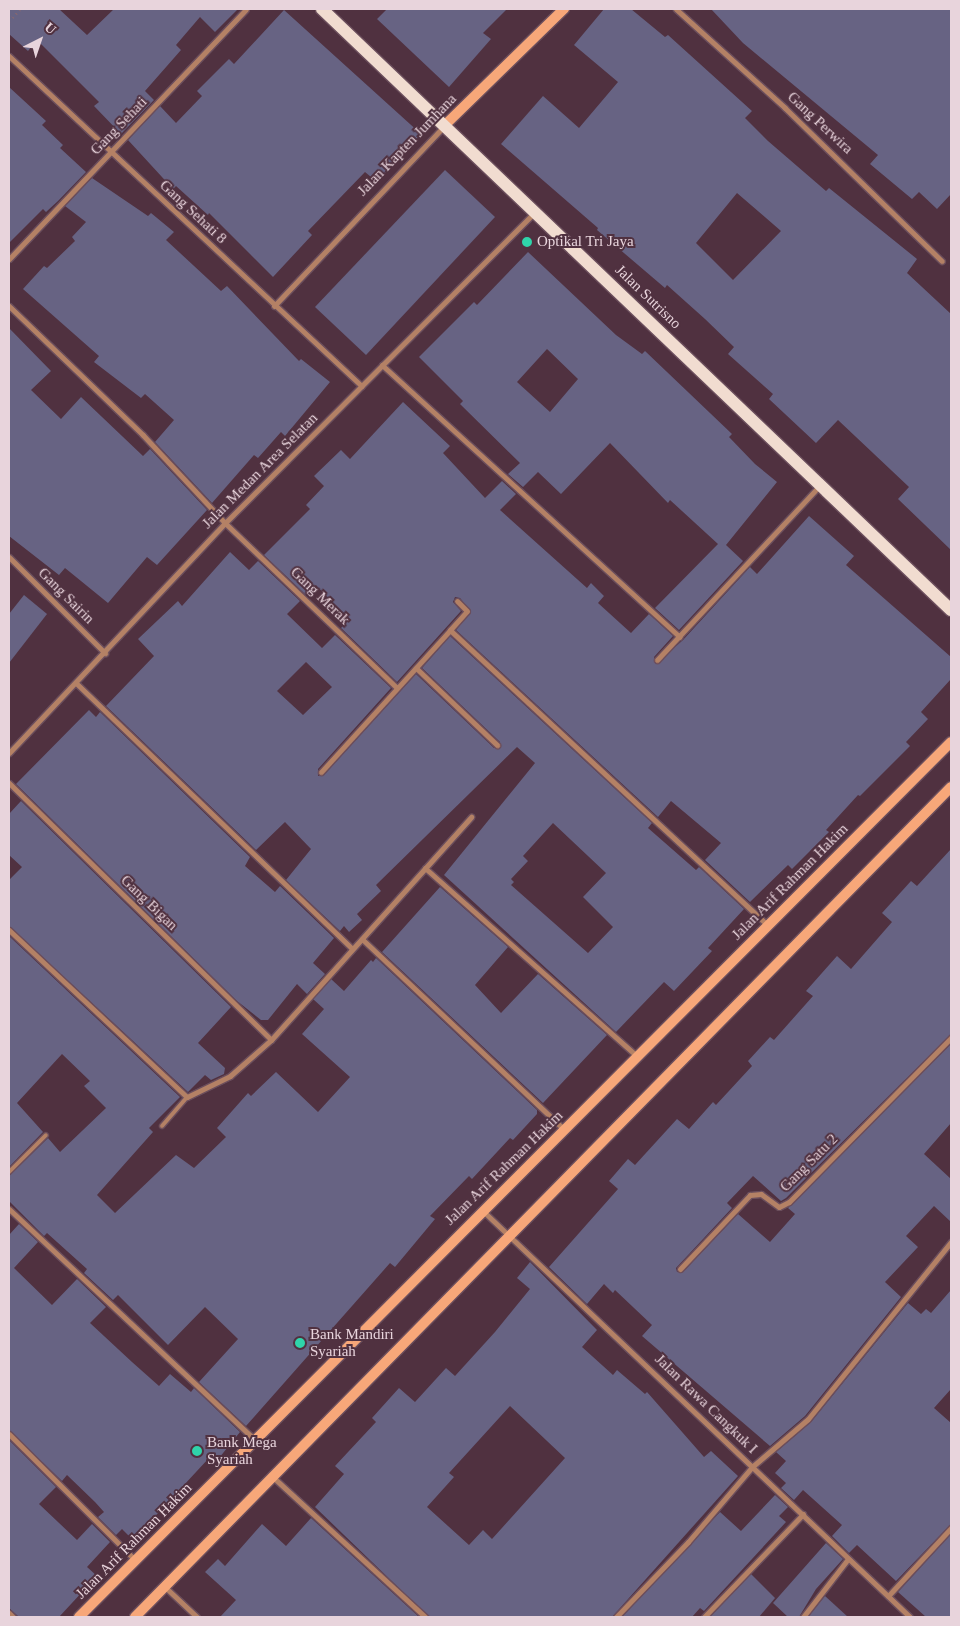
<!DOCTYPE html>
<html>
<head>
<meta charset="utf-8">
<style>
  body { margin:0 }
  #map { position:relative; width:960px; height:1626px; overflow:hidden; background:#503140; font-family:"Times New Roman",serif }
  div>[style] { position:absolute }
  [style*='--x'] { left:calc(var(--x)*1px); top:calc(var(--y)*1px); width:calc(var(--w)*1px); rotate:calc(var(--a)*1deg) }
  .building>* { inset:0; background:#676383 }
  .path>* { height:3px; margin-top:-1.5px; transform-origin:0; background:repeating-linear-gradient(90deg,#816672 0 1px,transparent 0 5px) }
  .roads { filter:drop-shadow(1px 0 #6b4e5c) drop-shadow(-1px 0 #6b4e5c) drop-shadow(0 1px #6b4e5c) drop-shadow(0 -1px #6b4e5c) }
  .lane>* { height:4px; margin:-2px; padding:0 2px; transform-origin:2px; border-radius:2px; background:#b48165 }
  .street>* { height:5px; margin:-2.5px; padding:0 2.5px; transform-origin:2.5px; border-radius:2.5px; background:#b48165 }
  .secondary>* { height:10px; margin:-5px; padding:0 5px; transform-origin:5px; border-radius:5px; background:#f7a779 }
  .primary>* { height:12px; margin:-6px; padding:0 6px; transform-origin:6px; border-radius:6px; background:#f1dcd0 }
  .dots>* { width:14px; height:14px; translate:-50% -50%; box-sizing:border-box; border:2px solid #503140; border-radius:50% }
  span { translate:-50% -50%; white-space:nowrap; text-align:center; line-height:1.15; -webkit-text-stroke:4px #503140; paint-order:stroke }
  .street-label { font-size:15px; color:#e8d4dc }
  .poi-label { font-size:15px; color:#e8d4dc }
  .left { translate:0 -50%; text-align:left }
  .frame { position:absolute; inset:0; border:10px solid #e8d4dc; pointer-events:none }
  .north { position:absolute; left:15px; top:15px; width:50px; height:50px; -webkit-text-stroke:4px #503140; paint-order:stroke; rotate:41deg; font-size:14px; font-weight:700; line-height:20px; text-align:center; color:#e8d4dc }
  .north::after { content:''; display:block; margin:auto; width:18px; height:22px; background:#e8d4dc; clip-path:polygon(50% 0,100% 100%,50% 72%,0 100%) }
</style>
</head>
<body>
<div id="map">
  <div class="building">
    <i style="clip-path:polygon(9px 9px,59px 9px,87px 35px,114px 9px,238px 9px,215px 32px,200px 17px,176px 45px,181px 50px,145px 91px,154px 100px,121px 134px,94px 106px,99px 102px,37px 40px,28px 51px,9px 34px)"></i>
    <i style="clip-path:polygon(387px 9px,507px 9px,483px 33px,491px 39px,449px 87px,377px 19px)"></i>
    <i style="clip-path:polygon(evenodd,604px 9px,631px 9px,665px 37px,668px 35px,752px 111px,745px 118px,768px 141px,826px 191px,829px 188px,917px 259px,907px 273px,951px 314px,951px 550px,898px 499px,909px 487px,838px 420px,816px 443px,769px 399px,773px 394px,728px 354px,734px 347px,705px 319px,667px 285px,665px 288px,597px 230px,598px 228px,501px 144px,543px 96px,579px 128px,618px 82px,574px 45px,604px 9px,737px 193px,781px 231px,733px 280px,696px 243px,737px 193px)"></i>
    <i style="clip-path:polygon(711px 9px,951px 9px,951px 194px,937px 209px,919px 192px,912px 199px,870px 164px,878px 155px,743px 43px)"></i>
    <i style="clip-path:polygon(284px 10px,421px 134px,377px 182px,365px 172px,308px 231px,312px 235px,273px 277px,209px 213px,208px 215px,176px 186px,173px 189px,128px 140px,160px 106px,176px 123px,202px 96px,197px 91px,229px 59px,234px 64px)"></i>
    <i style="clip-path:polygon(9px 87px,46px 121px,42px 125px,63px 145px,60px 148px,86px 172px,58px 201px,46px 212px,43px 209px,9px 243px)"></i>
    <i style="clip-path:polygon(445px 170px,495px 217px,366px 355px,315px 307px)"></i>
    <i style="clip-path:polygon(92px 178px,148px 216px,151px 213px,174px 232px,166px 240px,221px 291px,227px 286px,299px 361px,301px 359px,330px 382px,285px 436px,281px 432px,258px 458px,254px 455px,212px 503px,155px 442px,174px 420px,145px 394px,141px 398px,94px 362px,99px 356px,23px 289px,44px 266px,47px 268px,75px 241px,72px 237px,86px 222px,65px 206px)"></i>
    <i style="clip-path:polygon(evenodd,528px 252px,616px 335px,642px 354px,645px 351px,732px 434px,729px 437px,755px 464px,777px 482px,726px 545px,743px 561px,679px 630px,655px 608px,718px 544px,670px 500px,668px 503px,610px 443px,561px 494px,538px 472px,523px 487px,508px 474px,520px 463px,460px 404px,463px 401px,419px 357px,474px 302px,477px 305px,528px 252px,547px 349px,578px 379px,550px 412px,517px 382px,547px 349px)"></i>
    <i style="clip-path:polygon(9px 328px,51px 371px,31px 390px,61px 419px,81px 397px,143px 456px,150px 449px,207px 510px,157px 565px,147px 557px,108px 603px,65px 568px,59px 575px,9px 536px)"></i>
    <i style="clip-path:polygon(403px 402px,450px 446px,443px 453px,485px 498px,502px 481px,516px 494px,500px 510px,587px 588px,591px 583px,604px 596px,598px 603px,631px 633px,649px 614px,673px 636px,654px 657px,656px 664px,683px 640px,750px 567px,757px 574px,809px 516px,854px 556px,846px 565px,951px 657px,951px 679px,921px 712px,928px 719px,906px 742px,910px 746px,860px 796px,858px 795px,826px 830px,829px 832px,792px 869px,788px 865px,750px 902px,705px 860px,721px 843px,671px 801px,658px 817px,456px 630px,471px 612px,460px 598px,455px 597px,453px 602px,461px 611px,397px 682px,341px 628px,349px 620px,316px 585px,306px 595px,264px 555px,310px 509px,306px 505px,324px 486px,314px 476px,341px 450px,350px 459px)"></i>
    <i style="clip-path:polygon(evenodd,230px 552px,249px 570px,258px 561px,300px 601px,287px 614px,322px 648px,335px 635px,391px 688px,318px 769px,318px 776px,324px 775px,416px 674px,494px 748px,500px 748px,500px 742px,422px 668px,450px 636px,652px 823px,648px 828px,696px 870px,699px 867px,744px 909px,708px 948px,712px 951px,674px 991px,664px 982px,616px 1032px,444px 875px,535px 763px,517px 747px,376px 885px,381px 891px,357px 914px,362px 920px,349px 932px,344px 926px,340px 931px,286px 880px,311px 849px,285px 822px,256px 850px,106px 706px,154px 656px,138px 639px,178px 601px,182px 606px,230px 552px,306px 662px,332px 687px,303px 715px,277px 691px,306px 662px,230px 552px,553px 823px,606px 873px,583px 897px,613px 927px,588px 953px,511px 885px,514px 882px,511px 879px,528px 861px,523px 856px,553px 823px)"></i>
    <i style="clip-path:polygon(24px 595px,47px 614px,9px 663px,9px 614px)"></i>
    <i style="clip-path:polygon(89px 710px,96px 717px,100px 712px,250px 857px,245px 866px,275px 892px,280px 886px,334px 938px,313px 963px,325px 974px,307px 994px,297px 984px,268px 1020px,261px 1020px,237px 1001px,16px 784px)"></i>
    <i style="clip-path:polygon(21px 801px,231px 1007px,198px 1043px,225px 1068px,224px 1074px,211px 1080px,205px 1075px,188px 1092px,9px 926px,9px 880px,22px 867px,9px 855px,9px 814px)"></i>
    <i style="clip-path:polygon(951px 849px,951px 1034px,786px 1198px,781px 1201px,753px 1176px,727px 1203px,732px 1208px,676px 1268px,677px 1272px,683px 1272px,738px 1214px,770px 1242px,795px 1214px,788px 1208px,951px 1044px,951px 1123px,924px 1154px,951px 1179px,951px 1222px,934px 1206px,906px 1236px,918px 1247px,885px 1282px,901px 1297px,805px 1416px,770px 1446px,642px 1336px,652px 1325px,615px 1290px,613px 1293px,604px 1284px,587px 1304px,549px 1267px,618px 1189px,609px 1181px,628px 1159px,635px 1165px,677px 1119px,689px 1129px,713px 1102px,716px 1105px,752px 1066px,748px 1061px,770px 1037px,774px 1040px,813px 996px,806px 991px,837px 956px,851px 969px,892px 922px,882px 913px,911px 881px,917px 886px)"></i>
    <i style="clip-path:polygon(440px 887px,508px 947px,475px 985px,501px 1013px,538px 974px,607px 1035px,543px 1103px,382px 952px)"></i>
    <i style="clip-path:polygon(9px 936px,180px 1097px,149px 1128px,153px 1132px,97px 1195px,115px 1213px,176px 1155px,194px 1168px,226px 1137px,217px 1128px,248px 1093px,251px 1096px,276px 1072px,318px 1112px,350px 1077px,302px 1034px,324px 1009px,313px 999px,331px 979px,344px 991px,371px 960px,373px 962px,376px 958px,537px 1110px,537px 1114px,513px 1140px,510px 1138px,472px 1179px,469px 1176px,430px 1216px,435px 1219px,395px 1267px,390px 1263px,246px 1426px,199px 1382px,238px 1339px,205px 1307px,168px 1345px,118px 1295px,113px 1300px,84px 1273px,87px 1269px,47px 1233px,44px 1236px,9px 1201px,9px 1176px,48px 1138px,60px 1152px,106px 1108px,84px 1086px,90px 1081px,62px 1054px,17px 1103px,43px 1132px,9px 1167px)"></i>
    <i style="clip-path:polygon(19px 1224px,38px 1242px,14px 1268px,52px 1305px,77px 1279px,106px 1307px,90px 1323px,132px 1362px,159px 1386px,170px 1374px,191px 1392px,194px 1388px,240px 1432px,215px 1463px,209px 1458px,133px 1540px,122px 1529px,116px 1535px,98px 1517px,104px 1512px,95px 1502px,67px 1475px,62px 1481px,9px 1430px,9px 1235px)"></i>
    <i style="clip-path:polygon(evenodd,530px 1262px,597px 1330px,582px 1347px,613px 1375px,617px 1370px,645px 1394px,647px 1392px,704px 1457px,711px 1451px,738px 1476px,612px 1617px,429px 1617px,315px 1507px,344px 1474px,335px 1466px,376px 1422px,372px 1418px,399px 1388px,415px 1402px,446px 1368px,455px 1376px,495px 1332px,530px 1289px,517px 1278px,530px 1262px,510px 1406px,565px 1458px,492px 1539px,483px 1530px,469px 1545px,427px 1507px,454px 1477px,449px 1473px,510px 1406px)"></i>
    <i style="clip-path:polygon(951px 1290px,951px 1389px,934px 1408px,951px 1423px,951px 1524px,896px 1581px,857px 1545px,849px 1553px,832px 1536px,842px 1525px,803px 1490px,794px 1500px,781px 1488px,786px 1483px,775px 1473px,786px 1461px,776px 1452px,811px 1422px,908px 1303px,921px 1314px,926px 1309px,931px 1313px)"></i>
    <i style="clip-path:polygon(9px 1440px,56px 1487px,39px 1504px,77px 1540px,92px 1524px,110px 1542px,87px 1567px,97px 1576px,59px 1617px,19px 1617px,9px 1608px)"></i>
    <i style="clip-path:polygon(775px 1495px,788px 1507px,779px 1516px,786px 1522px,704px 1611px,700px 1608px,692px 1617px,622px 1617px,720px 1512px,741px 1531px)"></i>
    <i style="clip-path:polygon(311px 1518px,419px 1617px,220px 1617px,236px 1600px,205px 1572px,218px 1559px,225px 1566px,262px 1524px,286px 1546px)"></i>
    <i style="clip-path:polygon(951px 1534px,951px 1617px,926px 1617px,898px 1592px)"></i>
    <i style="clip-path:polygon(826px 1543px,843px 1559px,816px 1589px,799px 1617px,788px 1617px,773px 1603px)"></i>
    <i style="clip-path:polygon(751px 1574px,775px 1598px,759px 1617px,710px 1617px)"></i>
    <i style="clip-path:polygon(825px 1596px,848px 1617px,808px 1617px)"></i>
  </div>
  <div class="path">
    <i style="--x:9;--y:21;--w:16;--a:-47"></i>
  </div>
  <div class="roads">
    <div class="lane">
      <i style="--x:162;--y:1126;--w:38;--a:-49"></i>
      <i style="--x:9;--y:1172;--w:52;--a:-45"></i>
    </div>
    <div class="street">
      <i style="--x:676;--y:9;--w:147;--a:42.2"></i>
      <i style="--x:785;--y:108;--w:219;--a:44.3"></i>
      <i style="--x:9;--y:56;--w:483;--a:43.1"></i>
      <i style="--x:9;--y:259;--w:344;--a:-46.5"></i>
      <i style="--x:9;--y:306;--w:186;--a:43.9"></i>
      <i style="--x:143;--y:435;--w:120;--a:47"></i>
      <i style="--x:225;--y:523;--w:238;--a:43.8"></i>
      <i style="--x:274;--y:306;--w:248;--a:-46.6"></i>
      <i style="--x:382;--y:365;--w:403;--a:42.4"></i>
      <i style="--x:9;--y:557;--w:136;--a:45"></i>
      <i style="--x:450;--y:630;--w:25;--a:-48"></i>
      <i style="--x:467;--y:611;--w:14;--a:-135"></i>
      <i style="--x:657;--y:660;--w:239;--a:-47"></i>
      <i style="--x:416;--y:668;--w:112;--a:43.5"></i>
      <i style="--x:76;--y:683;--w:383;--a:43.9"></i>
      <i style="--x:9;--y:753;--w:316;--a:-46.8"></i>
      <i style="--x:225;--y:523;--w:439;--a:-45.1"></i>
      <i style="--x:321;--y:772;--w:192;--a:-47.7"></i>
      <i style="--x:450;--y:630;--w:434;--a:42.9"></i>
      <i style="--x:9;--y:783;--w:367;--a:44.4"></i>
      <i style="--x:425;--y:868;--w:285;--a:41.6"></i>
      <i style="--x:9;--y:930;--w:244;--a:43.2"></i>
      <i style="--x:187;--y:1097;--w:48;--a:-26"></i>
      <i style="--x:230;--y:1076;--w:55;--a:-41.3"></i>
      <i style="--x:271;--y:1040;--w:300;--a:-48.1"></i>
      <i style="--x:362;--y:939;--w:279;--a:43.3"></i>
      <i style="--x:9;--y:1209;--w:337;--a:43.2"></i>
      <i style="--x:483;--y:1211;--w:589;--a:43.56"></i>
      <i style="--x:680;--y:1269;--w:102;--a:-46.6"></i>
      <i style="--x:750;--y:1195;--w:11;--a:-5"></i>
      <i style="--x:761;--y:1194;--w:22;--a:36"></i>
      <i style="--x:779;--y:1207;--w:11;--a:-27"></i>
      <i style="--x:789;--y:1202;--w:231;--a:-45.4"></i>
      <i style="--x:9;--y:1434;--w:180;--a:45"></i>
      <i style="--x:274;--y:1478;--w:205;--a:42.6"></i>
      <i style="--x:165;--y:1587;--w:44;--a:43.2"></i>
      <i style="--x:888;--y:1596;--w:93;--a:-47.2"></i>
      <i style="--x:9;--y:1613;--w:6;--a:45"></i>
      <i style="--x:616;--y:1617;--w:104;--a:-46.2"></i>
      <i style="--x:688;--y:1542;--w:100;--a:-49.5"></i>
      <i style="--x:753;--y:1466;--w:72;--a:-40.5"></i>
      <i style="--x:808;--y:1419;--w:228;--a:-51.1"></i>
      <i style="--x:704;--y:1617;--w:143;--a:-46.1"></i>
      <i style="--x:803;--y:1617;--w:73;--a:-52.2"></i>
    </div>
    <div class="secondary">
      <i style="--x:446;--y:124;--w:165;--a:-44.3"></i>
      <i style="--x:79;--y:1617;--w:1235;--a:-45.1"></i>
      <i style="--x:135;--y:1617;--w:1164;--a:-45.49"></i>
    </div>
    <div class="primary">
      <i style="--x:322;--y:9;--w:870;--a:43.7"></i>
    </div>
  </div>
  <div class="dots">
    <i style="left:527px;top:242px;background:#2fd4aa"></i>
    <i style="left:300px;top:1343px;background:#2fd4aa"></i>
    <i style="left:197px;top:1451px;background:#2fd4aa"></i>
  </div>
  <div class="street-label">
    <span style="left:820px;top:123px;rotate:43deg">Gang Perwira</span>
    <span style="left:119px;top:126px;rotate:-46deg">Gang Sehati</span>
    <span style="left:407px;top:145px;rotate:-46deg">Jalan Kapten Jumhana</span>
    <span style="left:193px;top:212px;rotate:43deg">Gang Sehati 8</span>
    <span style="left:648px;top:297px;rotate:44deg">Jalan Sutrisno</span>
    <span style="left:260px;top:471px;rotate:-45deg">Jalan Medan Area Selatan</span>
    <span style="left:66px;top:596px;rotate:45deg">Gang Sairin</span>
    <span style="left:320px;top:596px;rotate:44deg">Gang Merak</span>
    <span style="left:790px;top:882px;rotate:-45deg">Jalan Arif Rahman Hakim</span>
    <span style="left:149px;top:903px;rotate:44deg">Gang Bigan</span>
    <span style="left:809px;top:1163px;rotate:-45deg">Gang Satu 2</span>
    <span style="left:504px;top:1168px;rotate:-44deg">Jalan Arif Rahman Hakim</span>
    <span style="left:706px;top:1404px;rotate:44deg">Jalan Rawa Cangkuk I</span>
    <span style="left:134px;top:1541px;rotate:-45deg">Jalan Arif Rahman Hakim</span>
  </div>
  <div class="poi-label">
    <span class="left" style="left:537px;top:242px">Optikal Tri Jaya</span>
    <span class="left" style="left:310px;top:1343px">Bank Mandiri<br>Syariah</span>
    <span class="left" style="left:207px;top:1451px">Bank Mega<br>Syariah</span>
  </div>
  <div class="frame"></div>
  <div class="north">U</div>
</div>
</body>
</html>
